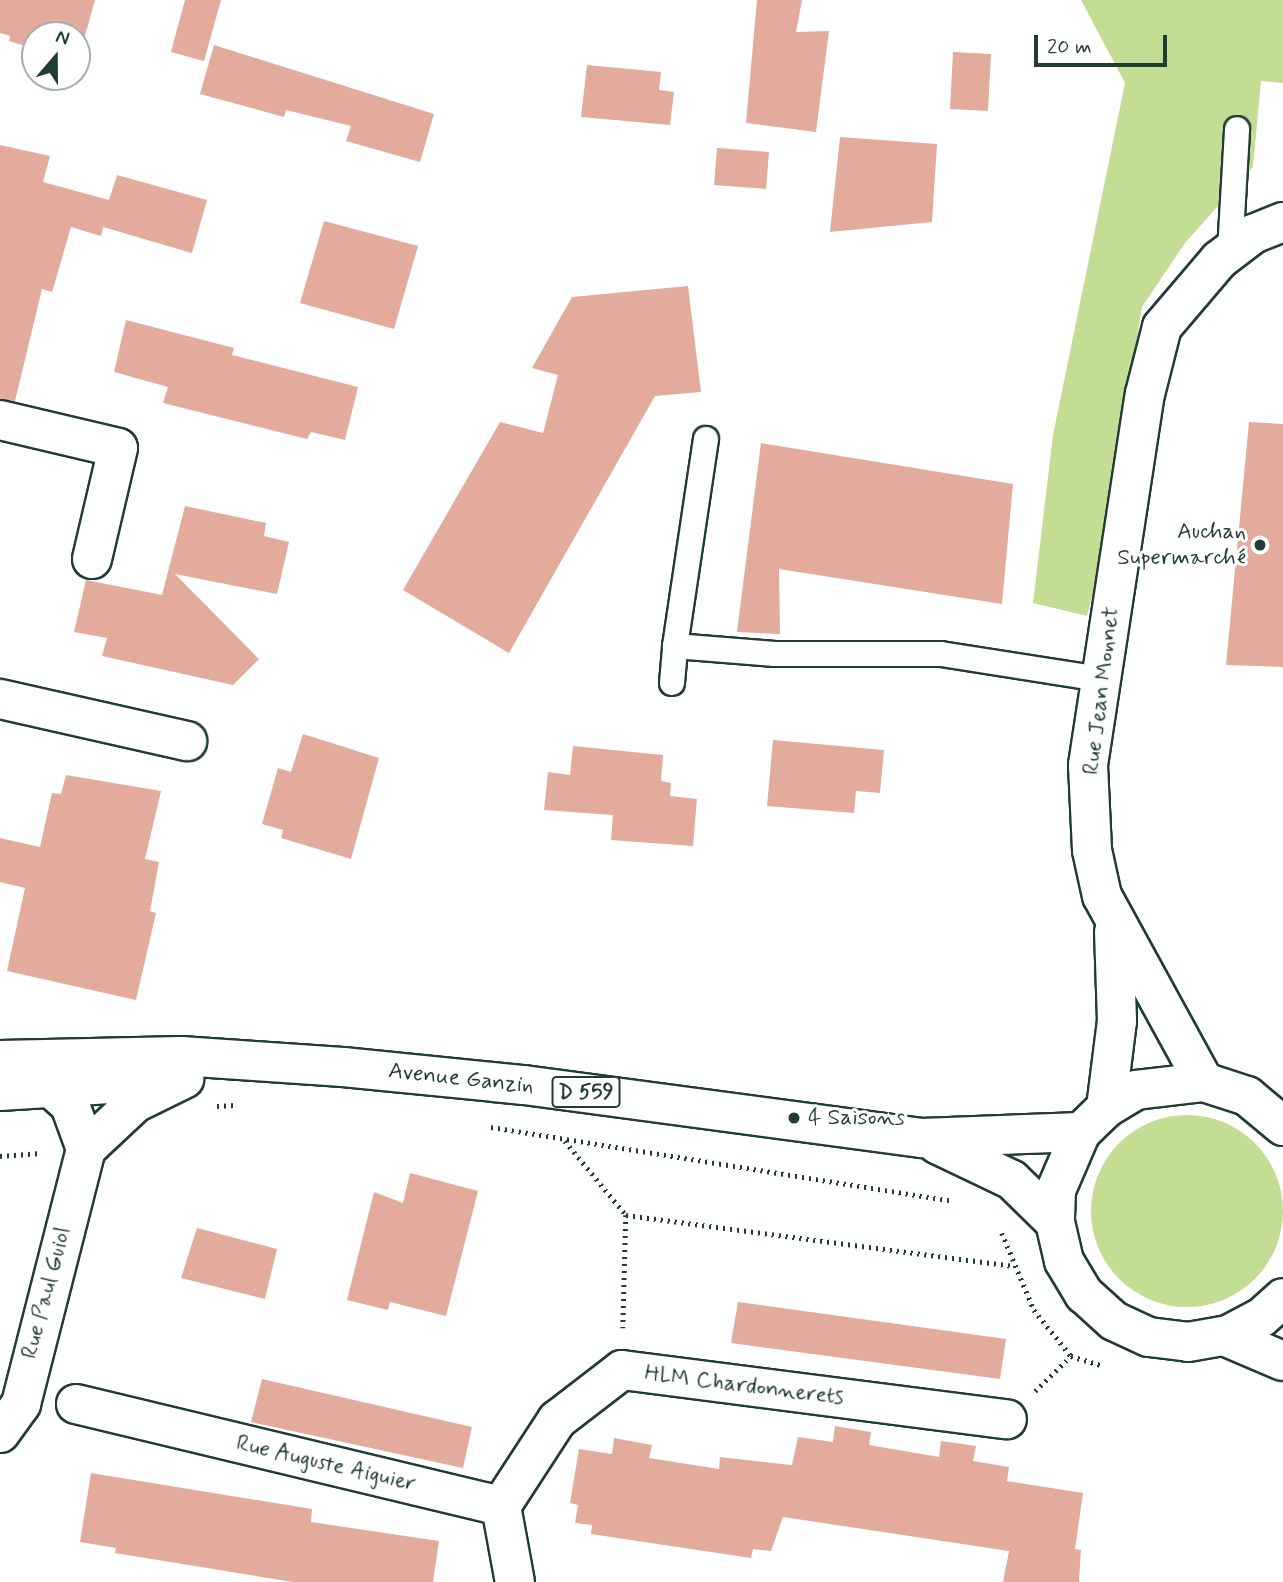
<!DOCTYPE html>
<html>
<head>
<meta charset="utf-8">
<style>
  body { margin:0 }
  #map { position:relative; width:1283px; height:1582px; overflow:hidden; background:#fff; font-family:Mynerve,sans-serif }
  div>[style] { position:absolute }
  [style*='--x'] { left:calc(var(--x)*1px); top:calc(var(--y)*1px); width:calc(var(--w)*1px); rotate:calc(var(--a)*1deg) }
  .green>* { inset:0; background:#c4dd94 }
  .round { border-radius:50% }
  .building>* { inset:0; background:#e3ab9b }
  .path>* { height:4.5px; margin-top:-2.25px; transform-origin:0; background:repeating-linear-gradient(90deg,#1f3d34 0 2px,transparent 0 7px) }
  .roads { filter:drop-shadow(2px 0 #1f3d34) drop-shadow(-2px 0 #1f3d34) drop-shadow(0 2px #1f3d34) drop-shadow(0 -2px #1f3d34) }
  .service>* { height:24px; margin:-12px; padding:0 12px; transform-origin:12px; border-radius:12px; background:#fff }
  .minor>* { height:38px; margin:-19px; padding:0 19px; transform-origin:19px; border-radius:19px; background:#fff }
  .primary>* { height:38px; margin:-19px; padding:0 19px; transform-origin:19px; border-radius:19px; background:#fff }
  .dots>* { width:19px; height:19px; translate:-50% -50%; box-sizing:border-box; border:4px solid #fff; border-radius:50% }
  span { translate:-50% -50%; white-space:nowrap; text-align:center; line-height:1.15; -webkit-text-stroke:6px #fff; paint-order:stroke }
  .shield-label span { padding:2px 5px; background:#fff; border:2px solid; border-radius:5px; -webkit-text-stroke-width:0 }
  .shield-label { font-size:21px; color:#1f3d34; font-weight:700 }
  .poi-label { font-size:23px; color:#1f3d34 }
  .right { translate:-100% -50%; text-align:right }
  .left { translate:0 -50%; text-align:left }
  .street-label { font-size:23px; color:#1f3d34 }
  .north { position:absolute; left:21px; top:21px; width:70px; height:70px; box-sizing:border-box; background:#fff; border:2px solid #a5b1ae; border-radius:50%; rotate:20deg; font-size:19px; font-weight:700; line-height:28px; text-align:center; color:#1f3d34 }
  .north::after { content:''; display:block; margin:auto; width:24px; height:32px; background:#1f3d34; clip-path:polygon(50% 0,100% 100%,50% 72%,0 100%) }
  .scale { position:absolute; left:1034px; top:35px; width:133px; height:32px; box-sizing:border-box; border:4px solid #1f3d34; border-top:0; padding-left:9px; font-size:21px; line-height:24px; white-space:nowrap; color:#1f3d34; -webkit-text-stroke:5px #fff; paint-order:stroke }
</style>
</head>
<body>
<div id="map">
  <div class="green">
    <i style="clip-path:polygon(1081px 0,1283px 0,1283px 83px,1261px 81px,1253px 167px,1185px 243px,1142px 307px,1099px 568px,1087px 616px,1033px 603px,1053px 435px,1125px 83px)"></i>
    <i class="round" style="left:1091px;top:1115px;width:192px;height:192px"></i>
  </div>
  <div class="building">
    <i style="clip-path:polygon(0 0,95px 0,78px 61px,77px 35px,35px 35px,35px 49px,9px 41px,10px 36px,0 33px)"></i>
    <i style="clip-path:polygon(185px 0,221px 0,204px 61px,171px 52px)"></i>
    <i style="clip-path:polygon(757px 0,802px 0,796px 32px,829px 31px,816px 132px,746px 123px)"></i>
    <i style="clip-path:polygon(214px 45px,434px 114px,420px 162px,346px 141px,351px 126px,286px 110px,284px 117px,200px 94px)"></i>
    <i style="clip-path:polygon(953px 52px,991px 54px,988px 111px,950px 109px)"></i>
    <i style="clip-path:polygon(587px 65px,661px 72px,659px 90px,674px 92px,670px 125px,581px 117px)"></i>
    <i style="clip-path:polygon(840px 137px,937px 144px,932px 222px,830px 232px)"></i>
    <i style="clip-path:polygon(0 145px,50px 156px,43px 182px,109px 200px,117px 175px,207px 200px,192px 253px,103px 227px,101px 236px,71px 227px,52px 292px,42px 289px,15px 401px,0 399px)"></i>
    <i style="clip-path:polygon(717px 148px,769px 152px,766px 189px,714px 185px)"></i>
    <i style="clip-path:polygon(324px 221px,418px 246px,394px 329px,300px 303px)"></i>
    <i style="clip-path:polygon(688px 286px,701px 392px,655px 396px,509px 653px,403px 590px,500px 422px,543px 433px,558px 375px,532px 368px,572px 297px)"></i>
    <i style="clip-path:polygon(126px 320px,234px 348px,232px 355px,358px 387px,345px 440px,311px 432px,307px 439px,163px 403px,168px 387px,114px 372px)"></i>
    <i style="clip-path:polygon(1249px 422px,1283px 424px,1283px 667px,1226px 665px)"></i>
    <i style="clip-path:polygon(761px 443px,1013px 484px,1002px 604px,779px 569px,780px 634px,737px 632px)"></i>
    <i style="clip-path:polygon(185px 506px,266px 523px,264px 536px,289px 542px,277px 594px,175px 574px,259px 659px,233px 685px,102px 656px,107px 638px,74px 632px,86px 580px,162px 595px)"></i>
    <i style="clip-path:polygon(303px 734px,379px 758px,351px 859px,281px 838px,283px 830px,262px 824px,278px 768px,291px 772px)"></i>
    <i style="clip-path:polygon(773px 740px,884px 750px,880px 793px,856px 791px,854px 813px,767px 806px)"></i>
    <i style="clip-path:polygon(573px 746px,663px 755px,661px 781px,671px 783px,670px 796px,697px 799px,693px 846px,611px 840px,613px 815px,544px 810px,548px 772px,570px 775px)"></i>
    <i style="clip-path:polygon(66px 775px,161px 791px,145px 859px,159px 862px,150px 911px,156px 913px,136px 1000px,7px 971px,25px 888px,0 882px,0 838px,40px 847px,52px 793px,61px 794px)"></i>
    <i style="clip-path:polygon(410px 1173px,478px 1191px,446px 1316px,390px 1302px,388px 1310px,347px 1300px,374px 1192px,403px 1203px)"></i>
    <i style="clip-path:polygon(197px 1228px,277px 1249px,265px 1299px,181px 1278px)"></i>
    <i style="clip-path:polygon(738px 1302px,1006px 1339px,1000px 1379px,731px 1343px)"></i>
    <i style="clip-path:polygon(262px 1379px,472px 1427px,463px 1468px,251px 1422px)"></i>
    <i style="clip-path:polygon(835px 1426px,871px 1432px,869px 1445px,939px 1457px,941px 1441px,976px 1446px,973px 1461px,1009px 1467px,1007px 1481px,1083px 1493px,1075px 1549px,1081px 1550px,1079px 1582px,1003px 1582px,1009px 1551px,783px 1517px,771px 1551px,753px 1549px,751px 1558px,591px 1534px,592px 1525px,575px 1523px,578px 1505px,570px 1503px,579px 1449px,612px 1454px,614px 1438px,652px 1445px,649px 1458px,719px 1469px,720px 1457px,792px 1465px,798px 1437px,833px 1442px)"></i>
    <i style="clip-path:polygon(91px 1473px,312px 1509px,311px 1522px,439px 1541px,433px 1582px,293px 1582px,115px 1553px,116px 1548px,80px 1542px)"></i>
  </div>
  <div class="path">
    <i style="--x:217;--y:1106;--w:19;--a:-3"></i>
    <i style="--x:491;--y:1127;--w:464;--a:9.1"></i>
    <i style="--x:565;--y:1141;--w:96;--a:50.5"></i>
    <i style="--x:626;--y:1215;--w:113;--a:91.5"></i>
    <i style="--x:0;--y:1156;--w:41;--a:-4.2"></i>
    <i style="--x:626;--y:1215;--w:391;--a:7.5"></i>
    <i style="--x:1002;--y:1233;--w:83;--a:67.4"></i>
    <i style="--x:1034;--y:1310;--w:59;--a:51.2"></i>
    <i style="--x:1071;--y:1356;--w:34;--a:17"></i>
    <i style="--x:1035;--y:1391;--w:50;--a:-44.2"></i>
  </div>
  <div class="roads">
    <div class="service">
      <i style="--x:1230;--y:252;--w:123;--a:-86.7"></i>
      <i style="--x:706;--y:439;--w:209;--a:98.5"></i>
      <i style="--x:675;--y:646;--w:100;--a:4.6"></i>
      <i style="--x:775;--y:654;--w:166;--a:0"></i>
      <i style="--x:941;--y:654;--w:162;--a:8.9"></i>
      <i style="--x:672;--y:683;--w:37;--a:-85"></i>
    </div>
    <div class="minor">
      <i style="--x:0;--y:420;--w:121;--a:13.3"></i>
      <i style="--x:118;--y:448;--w:114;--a:103.2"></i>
      <i style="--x:0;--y:699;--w:192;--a:12.7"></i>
      <i style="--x:31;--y:1070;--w:52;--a:41.9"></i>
      <i style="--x:70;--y:1105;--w:47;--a:70"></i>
      <i style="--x:1204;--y:1082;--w:212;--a:-118.7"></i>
      <i style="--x:1102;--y:896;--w:47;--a:-102.3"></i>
      <i style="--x:1092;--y:850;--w:85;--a:-92.7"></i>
      <i style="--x:1088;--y:765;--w:375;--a:-81.3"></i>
      <i style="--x:1145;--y:394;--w:69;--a:-75.8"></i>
      <i style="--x:1162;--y:327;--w:88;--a:-49.6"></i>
      <i style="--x:1219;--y:260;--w:43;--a:-37.4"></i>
      <i style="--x:1253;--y:234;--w:32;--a:-22"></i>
      <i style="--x:1106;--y:1108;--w:88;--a:-82.8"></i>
      <i style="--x:1117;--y:1021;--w:89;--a:-91.9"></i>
      <i style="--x:1224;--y:1336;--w:64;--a:23"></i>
      <i style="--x:76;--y:1404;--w:437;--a:13.5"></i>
      <i style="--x:501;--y:1506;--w:77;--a:79.6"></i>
      <i style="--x:0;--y:1433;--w:36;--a:-54"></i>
      <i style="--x:21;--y:1404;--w:263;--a:-75.7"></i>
      <i style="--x:86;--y:1149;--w:67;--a:-43.2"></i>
      <i style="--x:135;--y:1103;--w:55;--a:-26.1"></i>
      <i style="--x:501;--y:1506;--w:103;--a:-56.9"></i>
      <i style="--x:557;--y:1420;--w:82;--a:-37.6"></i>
      <i style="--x:622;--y:1370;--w:388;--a:7.3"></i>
    </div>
    <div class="primary">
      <i style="--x:0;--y:1060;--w:181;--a:-1.3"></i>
      <i style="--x:181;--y:1056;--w:162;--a:3.9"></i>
      <i style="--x:343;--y:1067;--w:182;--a:5.7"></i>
      <i style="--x:524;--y:1085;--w:402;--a:7.6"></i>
      <i style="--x:922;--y:1138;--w:159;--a:-2.2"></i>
      <i style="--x:0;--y:1091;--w:173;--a:-3.6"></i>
      <i style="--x:1283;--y:1126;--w:47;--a:-140.2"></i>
      <i style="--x:1247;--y:1096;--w:45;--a:-162"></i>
      <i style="--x:1204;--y:1082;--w:68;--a:173.3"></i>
      <i style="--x:1136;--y:1090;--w:35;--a:149"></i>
      <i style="--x:1106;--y:1108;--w:35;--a:136"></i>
      <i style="--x:1081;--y:1132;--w:63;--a:113.3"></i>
      <i style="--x:1056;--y:1190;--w:32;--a:92"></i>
      <i style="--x:1055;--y:1222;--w:40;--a:77"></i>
      <i style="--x:1064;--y:1261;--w:39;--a:59"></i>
      <i style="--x:1084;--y:1294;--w:40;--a:42"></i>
      <i style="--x:1114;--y:1321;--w:38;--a:25"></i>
      <i style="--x:1149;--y:1337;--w:39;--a:7"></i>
      <i style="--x:1188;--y:1342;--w:41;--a:-9.9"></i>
      <i style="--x:1228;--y:1335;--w:38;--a:-28"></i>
      <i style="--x:1262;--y:1317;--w:28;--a:-42"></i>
      <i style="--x:937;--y:1144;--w:83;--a:25.6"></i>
      <i style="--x:1012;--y:1180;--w:60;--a:44.3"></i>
    </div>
  </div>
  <div class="dots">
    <i style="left:1260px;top:545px;background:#1f3d34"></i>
    <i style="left:794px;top:1118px;background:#1f3d34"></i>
  </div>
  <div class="shield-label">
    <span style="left:586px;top:1092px">D 559</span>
  </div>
  <div class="poi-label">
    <span class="right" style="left:1246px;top:545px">Auchan<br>Supermarché</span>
    <span class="left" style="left:808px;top:1118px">4 Saisons</span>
  </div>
  <div class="street-label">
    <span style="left:1102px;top:691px;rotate:-83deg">Rue Jean Monnet</span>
    <span style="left:461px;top:1079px;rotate:6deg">Avenue Ganzin</span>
    <span style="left:47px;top:1293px;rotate:-75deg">Rue Paul Guiol</span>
    <span style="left:744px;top:1386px;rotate:7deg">HLM Chardonnerets</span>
    <span style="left:326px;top:1464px;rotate:13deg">Rue Auguste Aiguier</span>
  </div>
  <div class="north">N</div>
  <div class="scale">20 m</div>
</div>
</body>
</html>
